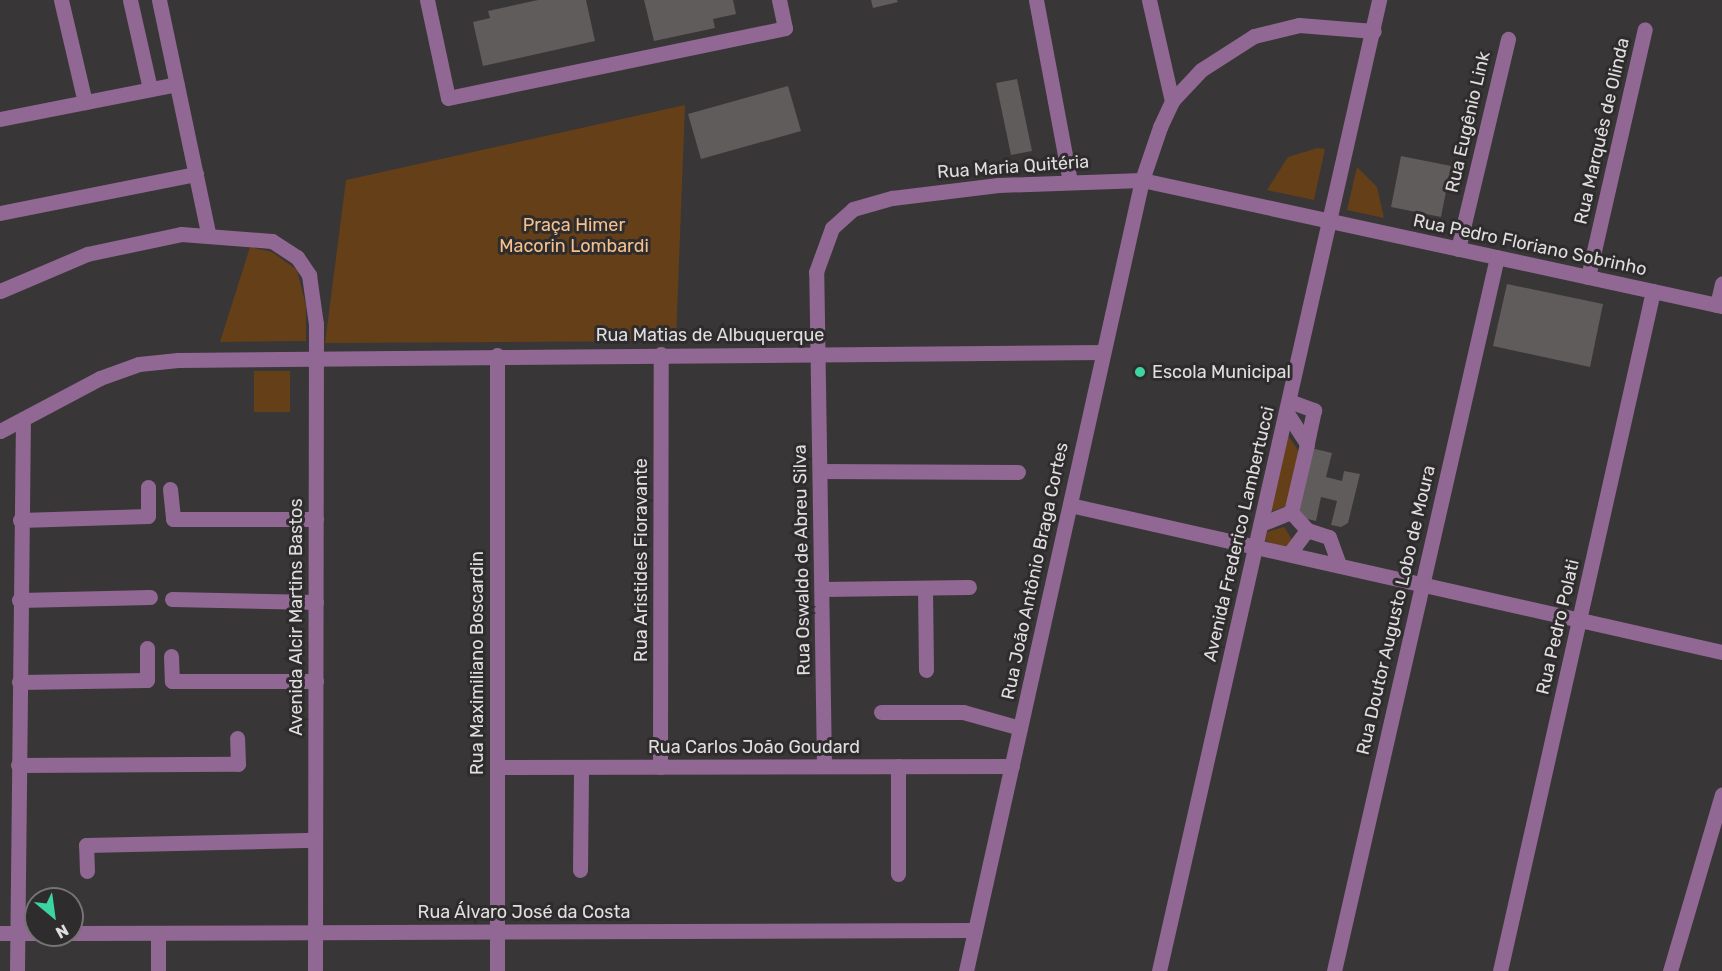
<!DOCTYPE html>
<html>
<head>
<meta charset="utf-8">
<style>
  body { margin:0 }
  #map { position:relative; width:1722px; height:971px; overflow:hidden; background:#393637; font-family:Rubik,sans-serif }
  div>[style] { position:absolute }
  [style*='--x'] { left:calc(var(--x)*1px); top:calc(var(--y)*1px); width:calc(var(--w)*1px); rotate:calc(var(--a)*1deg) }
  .green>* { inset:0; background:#643f17 }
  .building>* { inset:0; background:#5f5c5b }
  .minor>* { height:15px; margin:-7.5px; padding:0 7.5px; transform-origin:7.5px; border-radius:7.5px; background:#906893 }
  .dots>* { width:16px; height:16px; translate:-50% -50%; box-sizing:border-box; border:3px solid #2f2c2d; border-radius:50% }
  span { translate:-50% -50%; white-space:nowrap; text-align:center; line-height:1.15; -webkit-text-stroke:6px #2f2c2d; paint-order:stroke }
  .street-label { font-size:18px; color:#e0dede }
  .park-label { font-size:18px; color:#f4c08e }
  .poi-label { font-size:18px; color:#e0dede }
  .left { translate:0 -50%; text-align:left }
  .north { position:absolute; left:24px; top:887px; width:60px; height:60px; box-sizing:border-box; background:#2f2c2d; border:2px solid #767374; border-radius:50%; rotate:151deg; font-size:16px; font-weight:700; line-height:24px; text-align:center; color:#e0dede }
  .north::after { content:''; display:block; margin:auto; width:21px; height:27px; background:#3dd4a3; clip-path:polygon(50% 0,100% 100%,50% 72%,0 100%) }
</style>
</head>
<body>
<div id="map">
  <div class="green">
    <i style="clip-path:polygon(685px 105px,676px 341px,325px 343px,346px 180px)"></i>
    <i style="clip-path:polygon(1317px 148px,1325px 149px,1314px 200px,1267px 190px,1288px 157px)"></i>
    <i style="clip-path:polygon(1357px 167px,1377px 187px,1384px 218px,1347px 210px)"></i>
    <i style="clip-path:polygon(250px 247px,272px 252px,297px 270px,306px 306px,306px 341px,220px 342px)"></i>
    <i style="clip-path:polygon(254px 371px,290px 371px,290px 412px,254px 412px)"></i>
    <i style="clip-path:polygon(1285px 431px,1300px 453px,1289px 505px,1270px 512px)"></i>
    <i style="clip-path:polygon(1284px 527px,1293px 541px,1288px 549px,1266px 541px,1263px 533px)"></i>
  </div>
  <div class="building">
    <i style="clip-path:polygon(538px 0,586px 0,595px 41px,483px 66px,473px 22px,490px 18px,488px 11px)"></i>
    <i style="clip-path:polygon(644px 0,733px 0,736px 14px,713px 19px,715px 28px,654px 41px)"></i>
    <i style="clip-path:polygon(871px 0,897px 0,898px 2px,873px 8px)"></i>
    <i style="clip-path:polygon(1017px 79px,1032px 151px,1011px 155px,996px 83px)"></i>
    <i style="clip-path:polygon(788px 86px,801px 131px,701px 159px,688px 114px)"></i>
    <i style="clip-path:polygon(1401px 156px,1451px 166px,1441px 217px,1391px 207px)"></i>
    <i style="clip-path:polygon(1507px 284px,1603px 304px,1590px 367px,1493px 346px)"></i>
    <i style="clip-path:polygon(1311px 448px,1332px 453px,1326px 477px,1342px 481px,1344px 471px,1360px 474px,1348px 523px,1341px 527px,1331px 525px,1337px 501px,1321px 497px,1316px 521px,1295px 516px)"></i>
  </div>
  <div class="minor">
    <i style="--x:61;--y:0;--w:105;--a:76.8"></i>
    <i style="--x:130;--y:0;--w:91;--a:77.3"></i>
    <i style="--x:159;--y:0;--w:238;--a:78.1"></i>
    <i style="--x:427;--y:0;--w:100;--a:77.9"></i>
    <i style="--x:448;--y:98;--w:344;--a:-11.7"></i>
    <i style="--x:785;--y:28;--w:29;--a:-102"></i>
    <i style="--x:1036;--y:0;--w:184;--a:79.4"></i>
    <i style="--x:1149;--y:0;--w:104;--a:77.2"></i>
    <i style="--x:0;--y:119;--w:180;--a:-11.2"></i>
    <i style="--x:0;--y:213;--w:200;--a:-11.3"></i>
    <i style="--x:1458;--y:249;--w:216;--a:-76.6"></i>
    <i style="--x:1588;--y:277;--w:254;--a:-77.1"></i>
    <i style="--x:0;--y:291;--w:95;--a:-23"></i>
    <i style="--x:87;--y:254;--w:96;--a:-12"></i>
    <i style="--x:181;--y:234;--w:91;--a:4.4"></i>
    <i style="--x:272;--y:241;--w:30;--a:33"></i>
    <i style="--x:297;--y:257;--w:22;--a:56"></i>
    <i style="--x:309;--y:275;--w:49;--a:81.9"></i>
    <i style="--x:316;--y:324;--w:647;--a:90.09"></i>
    <i style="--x:1717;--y:305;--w:22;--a:-77"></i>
    <i style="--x:1289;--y:401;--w:27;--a:20"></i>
    <i style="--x:1314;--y:410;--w:35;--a:102"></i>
    <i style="--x:1287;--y:413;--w:37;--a:57"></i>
    <i style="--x:1307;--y:444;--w:70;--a:103.2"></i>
    <i style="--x:1291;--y:512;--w:24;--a:48"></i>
    <i style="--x:1307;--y:530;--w:23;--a:18"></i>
    <i style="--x:1329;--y:537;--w:30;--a:70"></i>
    <i style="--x:0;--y:431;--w:113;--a:-27.9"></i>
    <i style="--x:100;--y:378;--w:41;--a:-19.7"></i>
    <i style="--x:139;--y:364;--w:39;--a:-6"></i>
    <i style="--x:178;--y:360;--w:925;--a:-0.5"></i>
    <i style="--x:820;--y:471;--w:198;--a:0.3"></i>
    <i style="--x:170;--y:489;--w:30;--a:84"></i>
    <i style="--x:173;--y:519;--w:143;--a:0"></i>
    <i style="--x:1070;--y:505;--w:668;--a:12.71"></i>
    <i style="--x:20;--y:520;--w:128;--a:-1.8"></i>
    <i style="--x:148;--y:516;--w:29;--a:-90"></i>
    <i style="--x:1261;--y:524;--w:32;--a:-22"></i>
    <i style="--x:1289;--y:554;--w:30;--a:-53"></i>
    <i style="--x:925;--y:588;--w:82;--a:89.3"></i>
    <i style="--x:822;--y:589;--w:147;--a:-0.8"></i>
    <i style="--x:172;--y:599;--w:144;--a:1.2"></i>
    <i style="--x:19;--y:600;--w:131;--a:-1.3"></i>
    <i style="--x:171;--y:656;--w:25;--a:88"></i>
    <i style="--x:172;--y:681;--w:144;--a:0"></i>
    <i style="--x:19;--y:682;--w:128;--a:-0.9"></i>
    <i style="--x:147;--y:680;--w:32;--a:-90"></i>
    <i style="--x:881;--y:712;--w:82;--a:0"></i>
    <i style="--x:963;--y:712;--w:59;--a:15.7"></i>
    <i style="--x:18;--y:765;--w:220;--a:-0.3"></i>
    <i style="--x:238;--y:764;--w:26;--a:-92"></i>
    <i style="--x:824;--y:766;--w:494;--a:-90.9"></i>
    <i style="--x:816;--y:272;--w:47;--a:-70"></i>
    <i style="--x:832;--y:228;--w:28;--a:-42"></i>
    <i style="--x:853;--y:209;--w:41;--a:-15.8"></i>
    <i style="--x:892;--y:198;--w:107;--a:-7"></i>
    <i style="--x:998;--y:185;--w:144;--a:-2"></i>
    <i style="--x:1142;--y:180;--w:594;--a:12.26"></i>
    <i style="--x:898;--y:766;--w:108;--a:90"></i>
    <i style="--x:497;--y:767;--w:515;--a:-0.11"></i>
    <i style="--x:660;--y:767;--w:413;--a:-89.9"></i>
    <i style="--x:580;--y:870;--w:103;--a:-89.4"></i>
    <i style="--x:87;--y:871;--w:26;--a:-92"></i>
    <i style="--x:86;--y:845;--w:229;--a:-1.3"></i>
    <i style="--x:0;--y:933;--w:36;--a:0"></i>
    <i style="--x:72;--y:933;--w:903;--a:-0.19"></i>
    <i style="--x:158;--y:933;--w:38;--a:90"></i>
    <i style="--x:17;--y:971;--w:552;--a:-89.38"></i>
    <i style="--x:497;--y:971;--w:616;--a:-90"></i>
    <i style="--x:966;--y:971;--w:810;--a:-77.46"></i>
    <i style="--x:1142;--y:180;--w:56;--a:-71.2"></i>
    <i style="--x:1160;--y:127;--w:29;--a:-65"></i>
    <i style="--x:1172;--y:101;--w:42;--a:-46.9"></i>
    <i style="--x:1201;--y:70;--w:63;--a:-32.7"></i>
    <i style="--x:1254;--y:36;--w:46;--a:-13.7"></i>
    <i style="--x:1299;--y:25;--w:75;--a:4.6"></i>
    <i style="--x:1159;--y:971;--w:996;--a:-77.23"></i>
    <i style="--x:1334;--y:971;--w:732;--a:-77.14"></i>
    <i style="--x:1500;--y:971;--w:697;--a:-77.32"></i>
    <i style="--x:1670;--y:971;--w:184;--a:-73.6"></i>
  </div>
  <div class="dots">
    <i style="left:1140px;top:372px;background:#3dd4a3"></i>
  </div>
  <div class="street-label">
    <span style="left:1468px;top:122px;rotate:-77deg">Rua Eugênio Link</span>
    <span style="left:1602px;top:131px;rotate:-77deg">Rua Marquês de Olinda</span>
    <span style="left:1013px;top:167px;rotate:-4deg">Rua Maria Quitéria</span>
    <span style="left:1530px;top:245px;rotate:12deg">Rua Pedro Floriano Sobrinho</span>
    <span style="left:710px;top:335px">Rua Matias de Albuquerque</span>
    <span style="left:1239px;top:534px;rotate:-77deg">Avenida Frederico Lambertucci</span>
    <span style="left:641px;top:560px;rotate:-90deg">Rua Aristides Fioravante</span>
    <span style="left:802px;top:560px;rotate:-91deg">Rua Oswaldo de Abreu Silva</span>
    <span style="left:1035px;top:571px;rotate:-78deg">Rua João Antônio Braga Cortes</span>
    <span style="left:1396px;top:610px;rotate:-77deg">Rua Doutor Augusto Lobo de Moura</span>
    <span style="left:296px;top:617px;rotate:-90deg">Avenida Alcir Martins Bastos</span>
    <span style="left:1558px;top:627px;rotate:-77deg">Rua Pedro Polati</span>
    <span style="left:477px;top:663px;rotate:-90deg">Rua Maximiliano Boscardin</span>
    <span style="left:754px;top:747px">Rua Carlos João Goudard</span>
    <span style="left:524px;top:912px">Rua Álvaro José da Costa</span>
  </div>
  <div class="park-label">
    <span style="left:574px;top:236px">Praça Himer<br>Macorin Lombardi</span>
  </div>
  <div class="poi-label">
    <span class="left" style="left:1152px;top:372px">Escola Municipal</span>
  </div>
  <div class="north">N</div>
</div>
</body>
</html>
